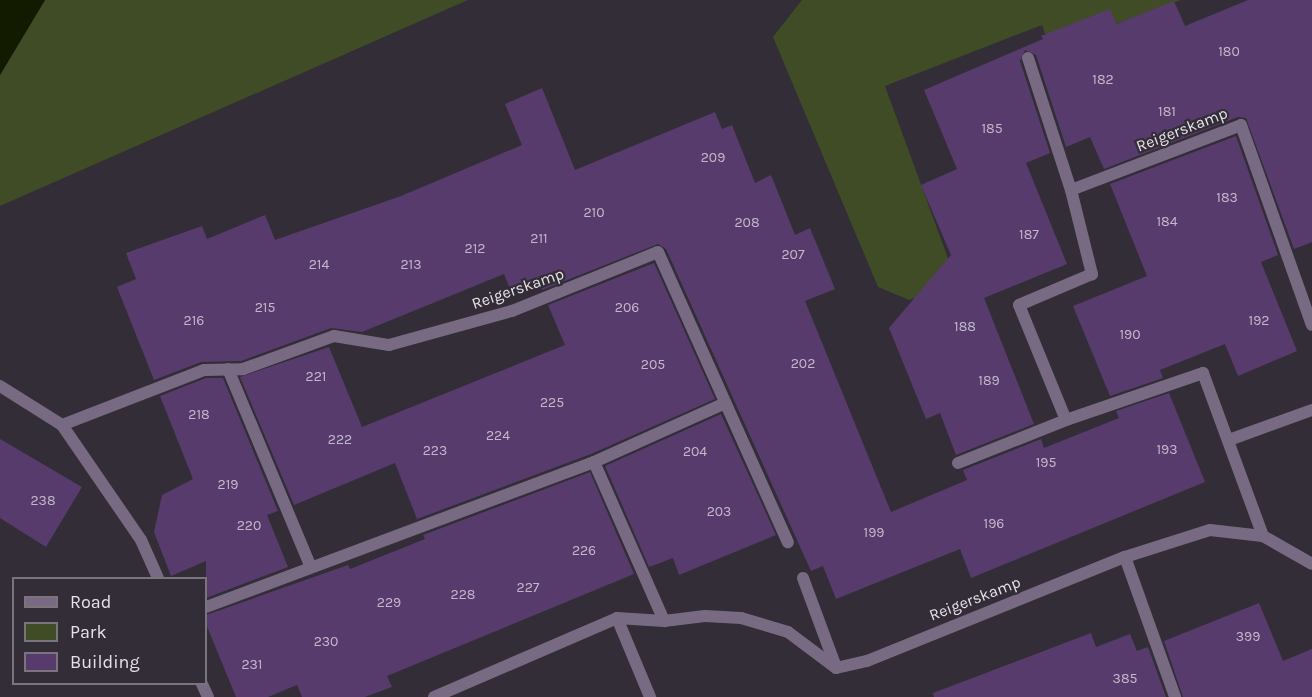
<!DOCTYPE html>
<html>
<head>
<meta charset="utf-8">
<style>
  body { margin:0 }
  #map { position:relative; width:1312px; height:697px; overflow:hidden; background:#322d36; font-family:Karla,sans-serif }
  div>[style] { position:absolute }
  [style*='--x'] { left:calc(var(--x)*1px); top:calc(var(--y)*1px); width:calc(var(--w)*1px); rotate:calc(var(--a)*1deg) }
  .green>* { inset:0; background:#404c25 }
  .water>* { inset:0; background:#121a00 }
  .building>* { inset:0; background:#573b6d }
  .street>* { height:12px; margin:-6px; padding:0 6px; transform-origin:6px; border-radius:6px; background:#776a82 }
  span { translate:-50% -50%; white-space:nowrap; text-align:center; line-height:1.15; -webkit-text-stroke:4.5px #322d36; paint-order:stroke }
  .number-label { font-size:14px; color:#c2b8c9 }
  .number-label span { -webkit-text-stroke-width:0 }
  .street-label { font-size:16px; color:#e5e2e8 }
  .legend { position:absolute; left:12px; top:577px; width:195px; height:108px; box-sizing:border-box; background:#322d36; border:2px solid #7a757d; margin:0; padding:8px 10px; list-style:none; font-size:18px; color:#e5e2e8 }
  .legend li { display:flex; align-items:center; gap:12px; height:30px }
  .legend b { width:30px; border:2px solid #7a757d }
</style>
</head>
<body>
<div id="map">
  <div class="green">
    <i style="clip-path:polygon(45px 0,468px 0,0 206px,0 75px)"></i>
    <i style="clip-path:polygon(802px 0,1181px 0,1050px 48px,1042px 25px,885px 86px,957px 283px,909px 300px,878px 287px,773px 37px)"></i>
  </div>
  <div class="water">
    <i style="clip-path:polygon(0 0,45px 0,0 75px)"></i>
  </div>
  <div class="building">
    <i style="clip-path:polygon(1248px 0,1312px 0,1312px 242px,1294px 249px,1246px 118px,1238px 117px,1104px 169px,1090px 137px,1066px 147px,1036px 55px,1025px 50px,1020px 61px,1050px 153px,1026px 163px,1067px 264px,984px 298px,1034px 424px,956px 455px,940px 413px,926px 419px,889px 328px,951px 255px,921px 185px,957px 169px,924px 90px,1043px 39px,1041px 36px,1110px 9px,1116px 24px,1174px 1px,1185px 26px)"></i>
    <i style="clip-path:polygon(542px 88px,575px 170px,715px 112px,722px 129px,732px 125px,755px 183px,771px 175px,795px 235px,810px 228px,835px 289px,805px 301px,891px 512px,967px 480px,963px 470px,1041px 439px,1044px 448px,1119px 418px,1116px 411px,1169px 393px,1205px 482px,971px 578px,960px 549px,836px 599px,823px 566px,811px 571px,666px 249px,658px 244px,542px 290px,537px 278px,510px 289px,504px 274px,362px 332px,331px 328px,241px 361px,201px 362px,154px 380px,117px 287px,136px 279px,126px 253px,202px 226px,207px 239px,265px 215px,275px 240px,401px 196px,522px 145px,505px 104px)"></i>
    <i style="clip-path:polygon(1236px 136px,1278px 255px,1261px 262px,1297px 351px,1238px 376px,1225px 344px,1160px 370px,1163px 378px,1110px 396px,1073px 306px,1147px 276px,1110px 184px)"></i>
    <i style="clip-path:polygon(654px 263px,715px 399px,591px 454px,417px 519px,395px 463px,294px 505px,240px 377px,329px 347px,362px 427px,565px 345px,548px 305px)"></i>
    <i style="clip-path:polygon(206px 378px,223px 378px,278px 511px,267px 515px,288px 567px,206px 598px,206px 561px,171px 576px,154px 532px,162px 495px,193px 479px,160px 396px)"></i>
    <i style="clip-path:polygon(721px 414px,776px 535px,679px 575px,673px 558px,649px 567px,605px 466px)"></i>
    <i style="clip-path:polygon(0 439px,82px 487px,46px 547px,0 518px)"></i>
    <i style="clip-path:polygon(590px 472px,634px 574px,387px 676px,392px 687px,365px 697px,302px 697px,297px 685px,268px 697px,236px 697px,206px 624px,206px 615px,348px 565px,350px 569px,425px 539px,423px 535px)"></i>
    <i style="clip-path:polygon(1259px 603px,1283px 661px,1312px 649px,1312px 697px,1183px 697px,1164px 641px)"></i>
    <i style="clip-path:polygon(1091px 633px,1096px 647px,1130px 634px,1137px 651px,1148px 647px,1166px 697px,934px 697px,933px 693px)"></i>
  </div>
  <div class="street">
    <i style="--x:1028;--y:58;--w:139;--a:72"></i>
    <i style="--x:1071;--y:190;--w:87;--a:76"></i>
    <i style="--x:1092;--y:274;--w:79;--a:157"></i>
    <i style="--x:1019;--y:305;--w:124;--a:67.8"></i>
    <i style="--x:1066;--y:420;--w:145;--a:-18.9"></i>
    <i style="--x:1203;--y:373;--w:174;--a:69.8"></i>
    <i style="--x:1071;--y:190;--w:182;--a:-20.9"></i>
    <i style="--x:1241;--y:125;--w:212;--a:70.5"></i>
    <i style="--x:228;--y:369;--w:212;--a:67.3"></i>
    <i style="--x:0;--y:386;--w:73;--a:32.2"></i>
    <i style="--x:62;--y:425;--w:140;--a:55.5"></i>
    <i style="--x:141;--y:540;--w:42;--a:65.9"></i>
    <i style="--x:62;--y:425;--w:152;--a:-21.2"></i>
    <i style="--x:204;--y:370;--w:39;--a:-1"></i>
    <i style="--x:243;--y:369;--w:97;--a:-19.9"></i>
    <i style="--x:334;--y:336;--w:56;--a:9.3"></i>
    <i style="--x:389;--y:345;--w:128;--a:-15.5"></i>
    <i style="--x:512;--y:311;--w:157;--a:-22"></i>
    <i style="--x:658;--y:252;--w:318;--a:65.9"></i>
    <i style="--x:1229;--y:440;--w:88;--a:-19.9"></i>
    <i style="--x:594;--y:462;--w:174;--a:66.2"></i>
    <i style="--x:958;--y:463;--w:116;--a:-21.7"></i>
    <i style="--x:1125;--y:557;--w:149;--a:70.3"></i>
    <i style="--x:803;--y:578;--w:95;--a:69.7"></i>
    <i style="--x:206;--y:607;--w:414;--a:-20.5"></i>
    <i style="--x:594;--y:462;--w:144;--a:-24.2"></i>
    <i style="--x:617;--y:618;--w:86;--a:67.3"></i>
    <i style="--x:202;--y:684;--w:14;--a:65"></i>
    <i style="--x:434;--y:697;--w:199;--a:-23.3"></i>
    <i style="--x:617;--y:618;--w:47;--a:3.7"></i>
    <i style="--x:664;--y:621;--w:41;--a:-7"></i>
    <i style="--x:705;--y:616;--w:36;--a:3"></i>
    <i style="--x:741;--y:618;--w:49;--a:16.6"></i>
    <i style="--x:788;--y:632;--w:60;--a:36.9"></i>
    <i style="--x:836;--y:668;--w:32;--a:-13"></i>
    <i style="--x:867;--y:661;--w:278;--a:-22"></i>
    <i style="--x:1125;--y:557;--w:89;--a:-17.6"></i>
    <i style="--x:1210;--y:530;--w:53;--a:6.5"></i>
    <i style="--x:1263;--y:536;--w:56;--a:29.7"></i>
  </div>
  <div class="number-label">
    <span style="left:1229px;top:52px">180</span>
    <span style="left:1103px;top:80px">182</span>
    <span style="left:1167px;top:112px">181</span>
    <span style="left:992px;top:129px">185</span>
    <span style="left:713px;top:158px">209</span>
    <span style="left:1227px;top:198px">183</span>
    <span style="left:594px;top:213px">210</span>
    <span style="left:1167px;top:222px">184</span>
    <span style="left:747px;top:223px">208</span>
    <span style="left:1029px;top:235px">187</span>
    <span style="left:539px;top:239px">211</span>
    <span style="left:475px;top:249px">212</span>
    <span style="left:793px;top:255px">207</span>
    <span style="left:319px;top:265px">214</span>
    <span style="left:411px;top:265px">213</span>
    <span style="left:265px;top:308px">215</span>
    <span style="left:627px;top:308px">206</span>
    <span style="left:194px;top:321px">216</span>
    <span style="left:1259px;top:321px">192</span>
    <span style="left:965px;top:327px">188</span>
    <span style="left:1130px;top:335px">190</span>
    <span style="left:803px;top:364px">202</span>
    <span style="left:653px;top:365px">205</span>
    <span style="left:316px;top:377px">221</span>
    <span style="left:989px;top:381px">189</span>
    <span style="left:552px;top:403px">225</span>
    <span style="left:199px;top:415px">218</span>
    <span style="left:498px;top:436px">224</span>
    <span style="left:340px;top:440px">222</span>
    <span style="left:1167px;top:450px">193</span>
    <span style="left:435px;top:451px">223</span>
    <span style="left:695px;top:452px">204</span>
    <span style="left:1046px;top:463px">195</span>
    <span style="left:228px;top:485px">219</span>
    <span style="left:43px;top:501px">238</span>
    <span style="left:719px;top:512px">203</span>
    <span style="left:994px;top:524px">196</span>
    <span style="left:249px;top:526px">220</span>
    <span style="left:874px;top:533px">199</span>
    <span style="left:584px;top:551px">226</span>
    <span style="left:528px;top:588px">227</span>
    <span style="left:463px;top:595px">228</span>
    <span style="left:389px;top:603px">229</span>
    <span style="left:1248px;top:637px">399</span>
    <span style="left:326px;top:642px">230</span>
    <span style="left:252px;top:665px">231</span>
    <span style="left:1125px;top:679px">385</span>
  </div>
  <div class="street-label">
    <span style="left:1182px;top:130px;rotate:-21deg">Reigerskamp</span>
    <span style="left:518px;top:289px;rotate:-19deg">Reigerskamp</span>
    <span style="left:975px;top:599px;rotate:-21deg">Reigerskamp</span>
  </div>
  <ul class="legend">
  <li><b style="height:8px;background:#776a82"></b>Road</li>
  <li><b style="height:16px;background:#404c25"></b>Park</li>
  <li><b style="height:16px;background:#573b6d"></b>Building</li>
  </ul>
</div>
</body>
</html>
